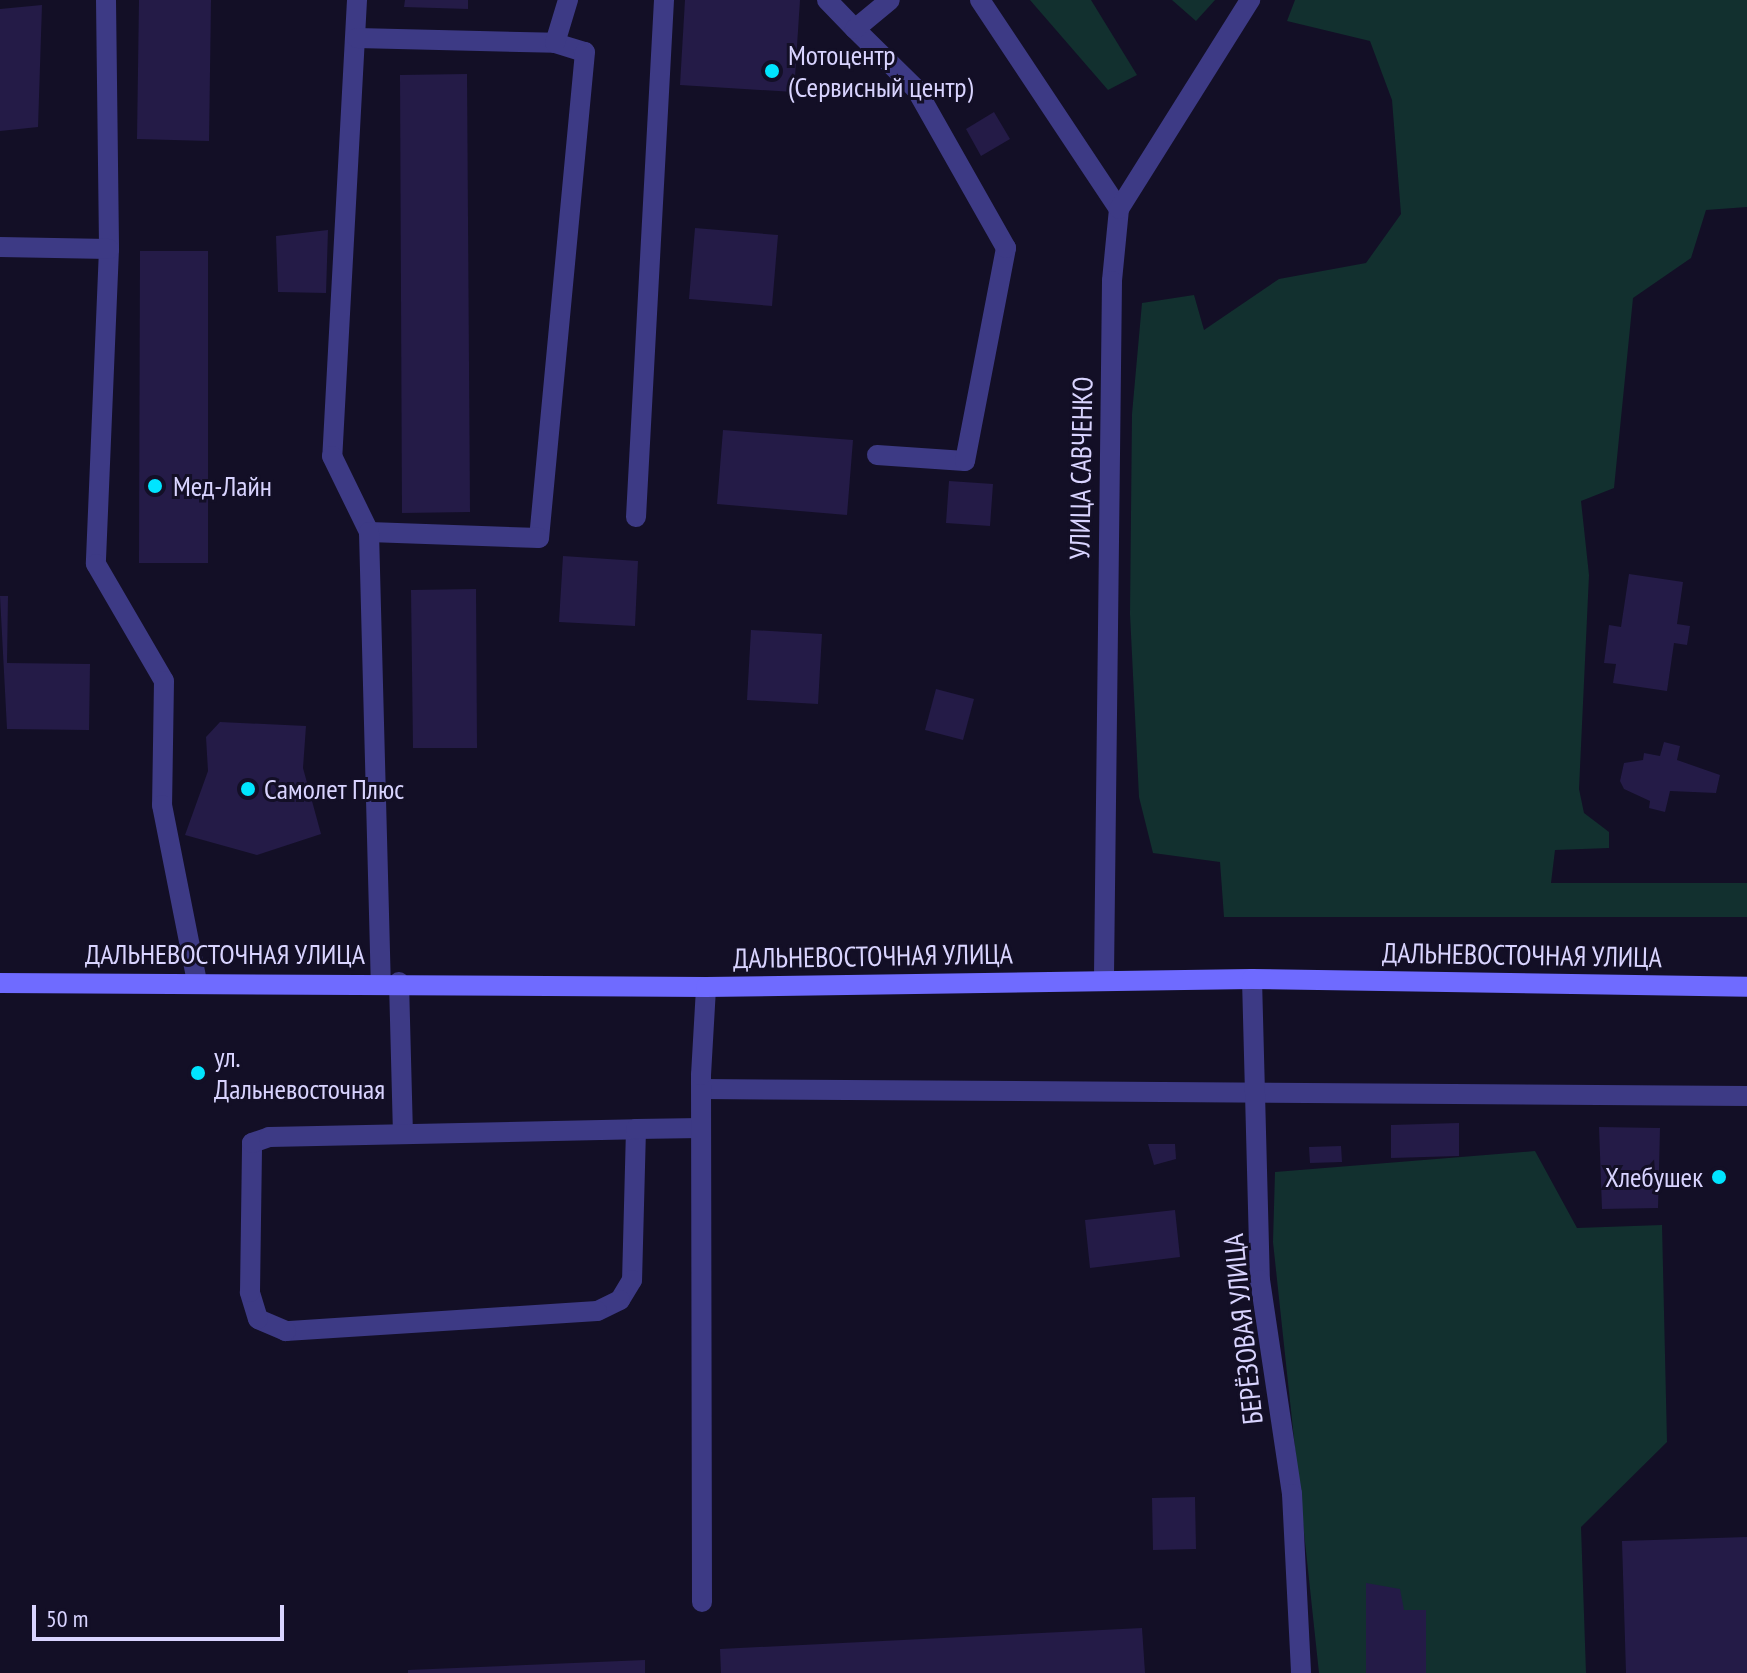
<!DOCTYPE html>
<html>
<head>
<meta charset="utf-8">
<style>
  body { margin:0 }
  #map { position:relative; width:1747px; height:1673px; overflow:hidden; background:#130f26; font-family:"PT Sans Narrow",sans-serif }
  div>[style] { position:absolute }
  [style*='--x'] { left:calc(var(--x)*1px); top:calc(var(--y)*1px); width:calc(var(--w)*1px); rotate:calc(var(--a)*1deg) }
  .green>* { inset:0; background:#12302f }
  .building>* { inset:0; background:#241b47 }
  .service>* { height:20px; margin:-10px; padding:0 10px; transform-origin:10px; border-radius:10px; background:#3d3a85 }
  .minor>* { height:20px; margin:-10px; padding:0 10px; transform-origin:10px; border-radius:10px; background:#3d3a85 }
  .secondary>* { height:20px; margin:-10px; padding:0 10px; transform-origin:10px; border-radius:10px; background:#6f6bff }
  .dots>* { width:22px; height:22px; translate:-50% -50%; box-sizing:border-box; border:4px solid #130f26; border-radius:50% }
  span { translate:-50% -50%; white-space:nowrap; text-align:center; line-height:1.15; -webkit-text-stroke:6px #130f26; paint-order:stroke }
  .poi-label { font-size:28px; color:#d9d4ff }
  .left { translate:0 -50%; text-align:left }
  .right { translate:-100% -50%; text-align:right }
  .street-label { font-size:28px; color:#d9d4ff }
  .scale { position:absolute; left:32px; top:1605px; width:252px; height:36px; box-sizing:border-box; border:4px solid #d9d4ff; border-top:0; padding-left:10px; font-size:24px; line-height:28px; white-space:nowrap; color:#d9d4ff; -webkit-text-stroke:6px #130f26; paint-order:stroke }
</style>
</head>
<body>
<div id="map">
  <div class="green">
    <i style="clip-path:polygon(1030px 0,1091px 0,1137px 75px,1108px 90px)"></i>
    <i style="clip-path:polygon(1172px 0,1215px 0,1196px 21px)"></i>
    <i style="clip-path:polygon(1295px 0,1747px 0,1747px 207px,1706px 210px,1691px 258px,1633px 298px,1614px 488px,1581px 501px,1589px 575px,1579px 789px,1584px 813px,1609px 832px,1609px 848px,1555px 850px,1551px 883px,1747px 883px,1747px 917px,1224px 917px,1220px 862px,1153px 853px,1139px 797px,1130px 614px,1132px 414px,1142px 303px,1194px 295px,1204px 330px,1279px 279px,1366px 263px,1401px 214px,1392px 100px,1370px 41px,1287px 21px)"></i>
    <i style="clip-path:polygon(1535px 1151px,1577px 1228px,1662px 1225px,1667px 1442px,1581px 1527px,1586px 1673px,1319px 1673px,1273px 1242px,1275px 1172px)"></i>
  </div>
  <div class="building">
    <i style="clip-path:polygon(139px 0,211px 0,209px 141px,137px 139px)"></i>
    <i style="clip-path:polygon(405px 0,468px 0,468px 9px,404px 7px)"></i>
    <i style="clip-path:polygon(685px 0,800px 0,794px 92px,680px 85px)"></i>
    <i style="clip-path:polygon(42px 5px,38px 127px,0 131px,0 9px)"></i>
    <i style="clip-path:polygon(467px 74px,470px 512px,402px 513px,400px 75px)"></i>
    <i style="clip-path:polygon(994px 112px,1010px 139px,981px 156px,966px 129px)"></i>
    <i style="clip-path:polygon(695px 228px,778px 235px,772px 306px,689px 299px)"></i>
    <i style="clip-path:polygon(328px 230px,326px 293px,278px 292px,276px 236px)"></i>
    <i style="clip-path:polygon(140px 251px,208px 251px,208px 563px,139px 563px)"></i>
    <i style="clip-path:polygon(723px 430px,853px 440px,847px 515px,717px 504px)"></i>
    <i style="clip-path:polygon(949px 481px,993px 484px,990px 526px,946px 523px)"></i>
    <i style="clip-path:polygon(563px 556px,638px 561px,635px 626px,559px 622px)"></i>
    <i style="clip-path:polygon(1629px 574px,1683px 582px,1677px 624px,1690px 626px,1687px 645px,1674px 643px,1667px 691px,1613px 683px,1616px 664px,1604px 663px,1609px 625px,1621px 627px)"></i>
    <i style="clip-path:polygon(476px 589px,477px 748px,413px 748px,411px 590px)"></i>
    <i style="clip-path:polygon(0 596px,8px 596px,7px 663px,90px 664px,89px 730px,7px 729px)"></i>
    <i style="clip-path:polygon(751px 630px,822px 634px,818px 704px,747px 700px)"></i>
    <i style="clip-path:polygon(936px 689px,974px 699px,963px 740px,925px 730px)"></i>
    <i style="clip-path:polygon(220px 722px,306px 726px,303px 768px,321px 834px,257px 855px,185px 835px,208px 771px,206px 737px)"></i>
    <i style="clip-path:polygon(1664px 742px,1680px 746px,1677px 760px,1720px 775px,1716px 793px,1670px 791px,1665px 812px,1649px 808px,1650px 801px,1624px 789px,1620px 781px,1624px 763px,1643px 760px,1644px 753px,1660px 756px)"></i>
    <i style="clip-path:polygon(1459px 1123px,1459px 1156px,1391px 1158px,1391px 1125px)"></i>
    <i style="clip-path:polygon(1599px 1127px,1660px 1128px,1658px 1208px,1602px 1209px)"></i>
    <i style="clip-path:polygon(1148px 1144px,1175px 1144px,1176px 1159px,1154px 1165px)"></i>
    <i style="clip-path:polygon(1341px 1146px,1342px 1162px,1310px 1163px,1309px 1147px)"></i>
    <i style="clip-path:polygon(1175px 1210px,1180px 1257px,1090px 1268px,1085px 1220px)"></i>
    <i style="clip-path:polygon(1195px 1497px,1196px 1549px,1153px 1550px,1152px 1498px)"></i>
    <i style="clip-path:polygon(1747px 1537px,1747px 1673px,1626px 1673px,1622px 1541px)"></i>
    <i style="clip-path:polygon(1366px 1583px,1400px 1589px,1404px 1610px,1426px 1610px,1426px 1673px,1366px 1673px)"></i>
    <i style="clip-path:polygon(1142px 1628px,1145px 1673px,721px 1673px,720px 1649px)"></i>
    <i style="clip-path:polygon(645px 1660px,645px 1673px,408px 1673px,408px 1670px)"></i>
  </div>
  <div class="service">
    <i style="--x:106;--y:0;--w:249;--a:89.3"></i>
    <i style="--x:109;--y:249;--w:315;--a:92.4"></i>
    <i style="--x:96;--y:564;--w:135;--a:59.8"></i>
    <i style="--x:164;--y:681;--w:124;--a:90.9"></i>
    <i style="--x:162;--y:805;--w:180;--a:78.8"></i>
    <i style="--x:357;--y:0;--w:457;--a:93.1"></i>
    <i style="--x:332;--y:456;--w:85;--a:64"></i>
    <i style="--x:357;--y:38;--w:198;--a:1.4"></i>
    <i style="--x:555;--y:43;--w:31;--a:17"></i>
    <i style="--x:585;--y:52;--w:488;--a:95.4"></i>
    <i style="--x:539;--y:538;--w:170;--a:-178"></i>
    <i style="--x:369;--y:532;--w:450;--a:88.5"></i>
    <i style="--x:555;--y:43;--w:45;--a:-73.2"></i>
    <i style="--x:0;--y:247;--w:109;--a:1.1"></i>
    <i style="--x:399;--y:982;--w:152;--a:88.5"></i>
    <i style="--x:701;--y:1089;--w:1046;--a:0.38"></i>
    <i style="--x:636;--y:1129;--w:151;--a:91.5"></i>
    <i style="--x:632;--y:1280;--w:23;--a:121"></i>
    <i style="--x:620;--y:1300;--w:25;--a:154"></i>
    <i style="--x:597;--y:1311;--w:312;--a:176.3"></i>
    <i style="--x:286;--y:1331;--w:30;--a:-157"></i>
    <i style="--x:258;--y:1319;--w:28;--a:-107"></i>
    <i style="--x:250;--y:1292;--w:149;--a:-89.2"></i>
    <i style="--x:252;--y:1143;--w:18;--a:-19"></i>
    <i style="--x:269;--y:1137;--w:367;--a:-1.2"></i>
    <i style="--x:636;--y:1129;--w:65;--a:-0.9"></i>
    <i style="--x:702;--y:1602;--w:527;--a:-90.11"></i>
    <i style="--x:701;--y:1075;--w:88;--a:-86.7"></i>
  </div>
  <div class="minor">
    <i style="--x:827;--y:0;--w:40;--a:46"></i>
    <i style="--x:980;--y:0;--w:251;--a:56.4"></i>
    <i style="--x:1119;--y:209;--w:72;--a:95.6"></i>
    <i style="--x:1112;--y:281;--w:699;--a:90.66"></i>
    <i style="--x:1119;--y:209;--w:247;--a:-57.9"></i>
    <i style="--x:877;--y:455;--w:88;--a:3.9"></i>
    <i style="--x:965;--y:461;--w:217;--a:-79.1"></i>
    <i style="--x:1006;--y:248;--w:183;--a:-119.5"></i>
    <i style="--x:916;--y:89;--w:86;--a:-135.5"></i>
    <i style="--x:855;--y:29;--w:45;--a:-39.6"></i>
    <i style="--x:636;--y:517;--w:518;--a:-86.9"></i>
    <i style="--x:1252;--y:979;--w:301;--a:88.5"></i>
    <i style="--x:1260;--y:1280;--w:216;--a:81.5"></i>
    <i style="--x:1292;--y:1494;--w:179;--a:87.1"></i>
  </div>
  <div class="secondary">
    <i style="--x:0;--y:983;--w:706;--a:0.32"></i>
    <i style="--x:706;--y:987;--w:546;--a:-0.84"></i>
    <i style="--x:1252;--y:979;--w:495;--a:0.9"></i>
  </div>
  <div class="dots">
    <i style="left:772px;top:71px;background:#00e5ff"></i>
    <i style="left:155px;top:486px;background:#00e5ff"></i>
    <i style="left:248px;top:789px;background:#00e5ff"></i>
    <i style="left:198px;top:1073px;background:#00e5ff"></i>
    <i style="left:1719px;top:1177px;background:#00e5ff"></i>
  </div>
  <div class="poi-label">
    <span class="left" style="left:788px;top:71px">Мотоцентр<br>(Сервисный центр)</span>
    <span class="left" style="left:173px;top:486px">Мед-Лайн</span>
    <span class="left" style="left:264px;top:789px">Самолет Плюс</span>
    <span class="left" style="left:214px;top:1073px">ул.<br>Дальневосточная</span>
    <span class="right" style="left:1703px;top:1177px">Хлебушек</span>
  </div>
  <div class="street-label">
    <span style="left:1081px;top:468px;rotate:-89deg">УЛИЦА САВЧЕНКО</span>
    <span style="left:225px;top:954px">ДАЛЬНЕВОСТОЧНАЯ УЛИЦА</span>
    <span style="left:1522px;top:955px;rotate:1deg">ДАЛЬНЕВОСТОЧНАЯ УЛИЦА</span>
    <span style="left:873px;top:956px;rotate:-1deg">ДАЛЬНЕВОСТОЧНАЯ УЛИЦА</span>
    <span style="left:1243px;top:1329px;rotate:-96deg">БЕРЁЗОВАЯ УЛИЦА</span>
  </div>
  <div class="scale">50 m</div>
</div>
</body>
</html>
